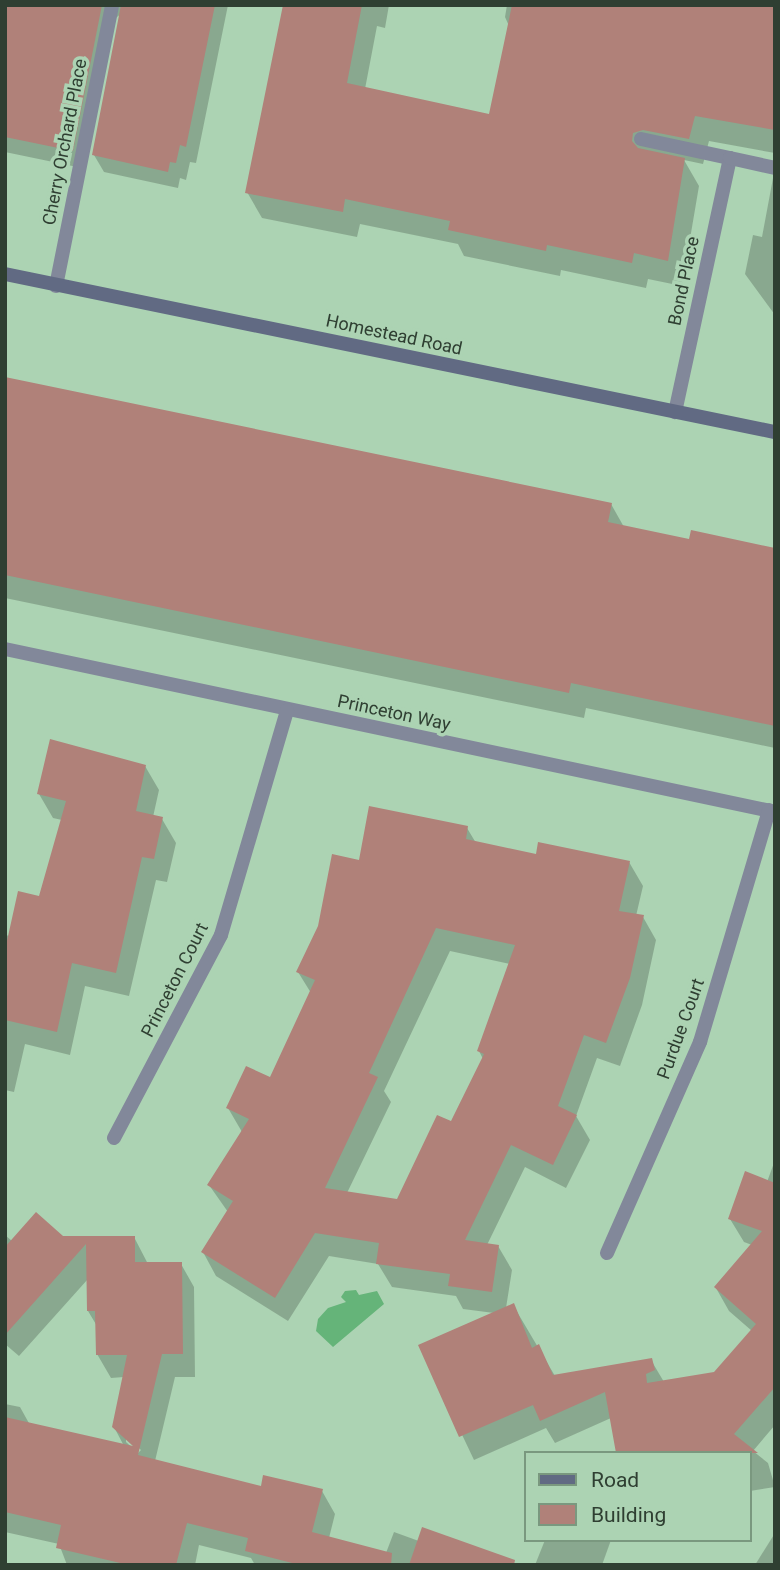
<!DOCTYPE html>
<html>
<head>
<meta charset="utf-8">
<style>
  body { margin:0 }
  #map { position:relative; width:780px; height:1570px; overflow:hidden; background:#acd3b3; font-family:Roboto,sans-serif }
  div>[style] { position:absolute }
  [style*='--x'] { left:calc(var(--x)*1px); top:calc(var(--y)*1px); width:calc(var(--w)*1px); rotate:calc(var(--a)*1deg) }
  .water>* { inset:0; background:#65b479 }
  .shadow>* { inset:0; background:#0003 }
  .building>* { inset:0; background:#b08179 }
  .street>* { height:14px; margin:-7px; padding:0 7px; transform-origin:7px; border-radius:7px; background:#82889a }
  .secondary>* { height:14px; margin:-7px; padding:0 7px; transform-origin:7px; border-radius:7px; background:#616a83 }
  span { translate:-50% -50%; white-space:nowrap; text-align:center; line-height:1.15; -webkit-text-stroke:7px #acd3b3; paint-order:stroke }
  .street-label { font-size:18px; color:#2f3f32 }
  .frame { position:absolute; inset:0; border:7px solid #2f3f32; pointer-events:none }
  .legend { position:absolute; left:524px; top:1451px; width:228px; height:91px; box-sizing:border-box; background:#acd3b3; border:2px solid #7a987f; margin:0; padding:9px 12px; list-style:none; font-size:21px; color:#2f3f32 }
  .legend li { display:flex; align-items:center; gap:14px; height:35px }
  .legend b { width:35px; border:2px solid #7a987f }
</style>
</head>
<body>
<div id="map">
  <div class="water">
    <i style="clip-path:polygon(356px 1290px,359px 1295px,377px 1291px,384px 1304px,333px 1347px,316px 1331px,318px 1319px,328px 1308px,346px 1302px,341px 1297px,345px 1291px)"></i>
  </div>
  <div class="shadow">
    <i style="clip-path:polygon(5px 5px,228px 5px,196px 163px,190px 162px,186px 180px,180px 178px,178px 188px,104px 172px,94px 155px,122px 13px,112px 21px,82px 168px,5px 152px)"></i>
    <i style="clip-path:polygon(285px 5px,389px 5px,385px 28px,377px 26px,365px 89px,490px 116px,509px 26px,505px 17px,507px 5px,775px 5px,775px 153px,709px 141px,703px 164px,684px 160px,699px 186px,682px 286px,648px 279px,646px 288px,561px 270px,560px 276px,464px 256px,458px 244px,360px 224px,357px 237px,262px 218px,247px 192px)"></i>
    <i style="clip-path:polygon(773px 178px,775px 178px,775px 315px,745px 274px,753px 235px,762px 237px)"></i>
    <i style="clip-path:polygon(5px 379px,611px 504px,624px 527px,690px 541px,775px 549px,775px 748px,586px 708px,584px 718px,5px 598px)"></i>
    <i style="clip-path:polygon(145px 766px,159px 790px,153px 817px,162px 819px,176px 843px,167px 882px,156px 880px,129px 996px,85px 986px,70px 1055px,25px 1044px,14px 1092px,5px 1090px,5px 935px,10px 936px,40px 898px,62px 820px,53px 818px,39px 794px)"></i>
    <i style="clip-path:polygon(evenodd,467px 828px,476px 843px,537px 856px,629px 862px,643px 886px,636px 916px,643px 917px,656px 940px,642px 1005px,620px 1066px,597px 1058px,576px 1116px,590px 1140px,566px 1188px,525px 1167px,487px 1245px,498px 1246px,512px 1270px,506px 1308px,513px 1305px,555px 1376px,651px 1360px,664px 1382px,715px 1373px,752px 1331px,729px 1311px,716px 1288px,752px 1245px,744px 1242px,730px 1219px,767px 1182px,775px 1160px,775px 1425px,753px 1451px,768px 1463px,775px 1487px,750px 1491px,750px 1453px,611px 1418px,555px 1443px,546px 1428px,474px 1460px,420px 1346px,494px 1313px,463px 1309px,456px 1296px,392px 1287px,378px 1264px,329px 1256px,288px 1321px,216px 1276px,203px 1252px,228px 1212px,209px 1185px,242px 1132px,228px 1108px,271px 1079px,311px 993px,298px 972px,360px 862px,467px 828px,450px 951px,510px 964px,479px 1051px,483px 1059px,452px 1124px,398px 1200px,347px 1193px,391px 1102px,384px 1091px,450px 951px)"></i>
    <i style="clip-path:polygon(evenodd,5px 1235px,12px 1241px,134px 1237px,148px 1264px,181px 1264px,194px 1287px,195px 1377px,175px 1377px,155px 1461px,262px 1488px,322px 1491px,335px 1514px,329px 1538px,386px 1553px,394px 1532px,485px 1565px,255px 1565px,251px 1558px,199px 1545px,195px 1565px,67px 1565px,59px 1544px,5px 1532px,5px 1404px,20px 1407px,30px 1425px,124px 1446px,114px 1427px,124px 1377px,111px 1378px,97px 1354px,97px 1326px,88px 1311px,88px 1279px,19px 1356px,5px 1344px,5px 1235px,126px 1437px,141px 1450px,138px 1453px,126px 1442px,126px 1437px)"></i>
    <i style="clip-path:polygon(775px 1533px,775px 1565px,755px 1565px)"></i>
    <i style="clip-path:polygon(545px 1540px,611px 1540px,602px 1565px,535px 1565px)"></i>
  </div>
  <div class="building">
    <i style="clip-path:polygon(5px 5px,102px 5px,73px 151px,5px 137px)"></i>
    <i style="clip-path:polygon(121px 5px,215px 5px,186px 147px,180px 145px,176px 163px,170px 162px,168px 172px,92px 155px)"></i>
    <i style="clip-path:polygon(283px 5px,362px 5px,347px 83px,489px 114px,512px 5px,775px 5px,775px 130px,695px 116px,689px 139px,643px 130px,633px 133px,632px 141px,638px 148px,685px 158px,668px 261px,634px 253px,632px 263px,547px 245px,546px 251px,448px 230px,450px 221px,345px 199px,343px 212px,245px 193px)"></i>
    <i style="clip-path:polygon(5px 377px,612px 503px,608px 522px,689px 539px,691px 530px,775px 548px,775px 726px,571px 683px,569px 693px,5px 575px)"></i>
    <i style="clip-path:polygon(50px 739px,146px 765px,136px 811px,163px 817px,154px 859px,142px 857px,116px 973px,72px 963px,57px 1032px,5px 1020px,5px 950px,18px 891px,39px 896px,66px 801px,37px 794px)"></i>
    <i style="clip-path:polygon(evenodd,369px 806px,468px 826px,466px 839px,536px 854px,538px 842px,630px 861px,619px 911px,644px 915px,630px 978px,606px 1043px,584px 1035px,558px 1106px,577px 1115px,553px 1165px,511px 1145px,465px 1240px,499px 1245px,492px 1292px,448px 1286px,450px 1274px,376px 1264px,379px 1243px,315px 1233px,275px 1298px,201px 1252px,233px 1201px,207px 1185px,249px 1119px,226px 1108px,246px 1066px,270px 1077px,315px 980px,296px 972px,318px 926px,332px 854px,359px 860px,369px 806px,436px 928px,515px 945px,477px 1051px,484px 1054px,451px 1121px,437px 1115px,397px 1199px,325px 1188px,378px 1077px,369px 1073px,436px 928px)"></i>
    <i style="clip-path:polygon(745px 1171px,775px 1183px,775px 1387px,734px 1434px,758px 1453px,616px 1453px,605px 1392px,540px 1421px,533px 1405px,459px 1437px,418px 1345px,514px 1303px,532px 1348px,539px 1344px,553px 1375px,652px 1358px,655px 1370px,646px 1374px,647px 1383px,714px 1372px,756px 1324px,714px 1287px,762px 1231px,728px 1219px)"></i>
    <i style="clip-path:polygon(36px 1212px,63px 1236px,135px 1236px,135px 1262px,182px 1262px,183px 1354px,162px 1354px,138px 1455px,261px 1486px,263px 1475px,323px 1489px,312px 1532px,392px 1553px,391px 1565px,300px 1565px,245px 1551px,248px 1538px,187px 1523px,176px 1565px,129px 1565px,56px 1548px,61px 1525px,5px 1512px,5px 1417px,133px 1446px,112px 1427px,127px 1355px,96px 1355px,95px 1311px,87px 1311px,86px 1244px,5px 1335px,5px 1247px)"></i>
    <i style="clip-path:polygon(422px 1527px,515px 1560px,514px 1565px,409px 1565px)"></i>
  </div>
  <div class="street">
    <i style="--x:641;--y:139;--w:91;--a:12.1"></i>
    <i style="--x:730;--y:158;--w:260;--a:102.2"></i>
    <i style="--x:730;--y:158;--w:46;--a:12.5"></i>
    <i style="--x:56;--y:286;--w:287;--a:-78.7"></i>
    <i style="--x:5;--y:649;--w:787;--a:11.95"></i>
    <i style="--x:114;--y:1138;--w:229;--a:-62.2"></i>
    <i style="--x:221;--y:935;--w:234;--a:-73.6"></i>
    <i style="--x:607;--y:1253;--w:231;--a:-66.2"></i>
    <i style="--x:700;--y:1042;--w:242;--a:-73.4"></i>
  </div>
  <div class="secondary">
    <i style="--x:5;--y:274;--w:786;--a:11.6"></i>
  </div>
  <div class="street-label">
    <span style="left:65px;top:142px;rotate:-79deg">Cherry Orchard Place</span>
    <span style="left:684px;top:281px;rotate:-78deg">Bond Place</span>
    <span style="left:394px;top:335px;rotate:12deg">Homestead Road</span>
    <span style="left:394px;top:713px;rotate:12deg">Princeton Way</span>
    <span style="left:175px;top:980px;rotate:-63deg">Princeton Court</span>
    <span style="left:681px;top:1029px;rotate:-70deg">Purdue Court</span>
  </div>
  <div class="frame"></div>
  <ul class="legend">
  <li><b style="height:9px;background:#616a83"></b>Road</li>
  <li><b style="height:19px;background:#b08179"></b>Building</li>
  </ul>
</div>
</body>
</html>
